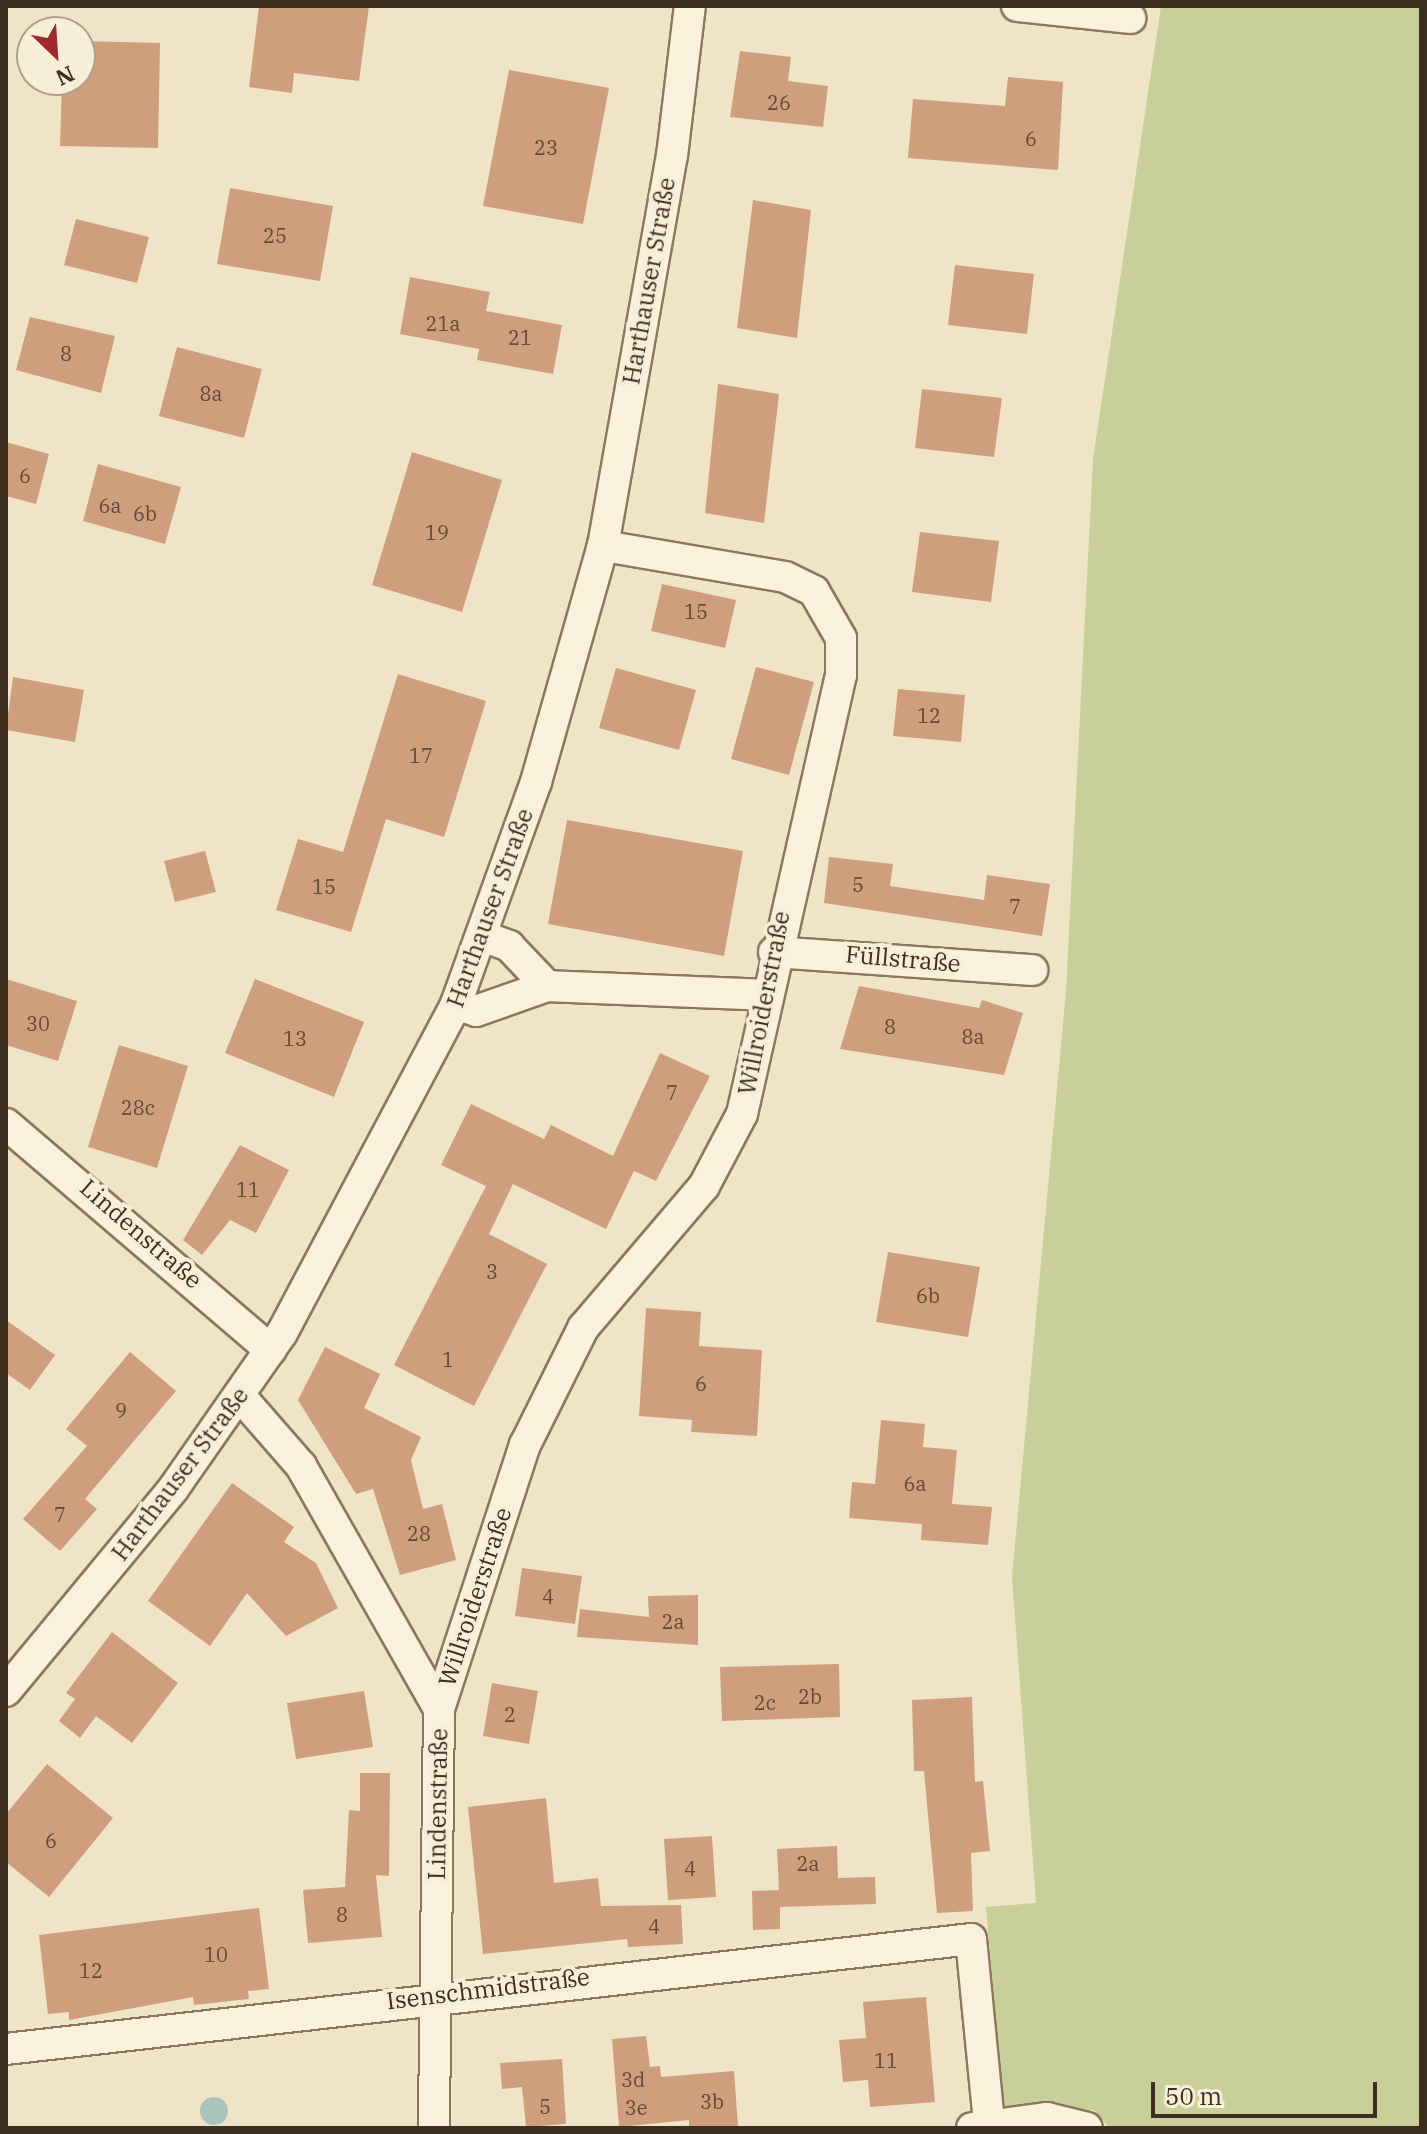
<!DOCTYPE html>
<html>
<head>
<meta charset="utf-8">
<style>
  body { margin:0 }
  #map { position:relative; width:1427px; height:2134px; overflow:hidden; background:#f0e4c8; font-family:"IBM Plex Serif",serif }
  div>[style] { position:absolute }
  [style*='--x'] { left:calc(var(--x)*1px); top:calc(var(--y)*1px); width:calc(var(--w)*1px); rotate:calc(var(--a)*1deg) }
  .green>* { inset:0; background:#c9cf9b }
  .water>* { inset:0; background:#a9c4bc }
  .round { border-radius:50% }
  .building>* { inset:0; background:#cf9f7d }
  .roads { filter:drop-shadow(2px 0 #8d765c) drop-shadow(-2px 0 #8d765c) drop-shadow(0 2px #8d765c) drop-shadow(0 -2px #8d765c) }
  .minor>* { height:30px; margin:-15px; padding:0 15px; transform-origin:15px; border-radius:15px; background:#faf1dc }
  span { translate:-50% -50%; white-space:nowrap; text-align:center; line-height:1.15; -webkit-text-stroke:8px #f7eed8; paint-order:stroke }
  .number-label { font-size:20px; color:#624a37 }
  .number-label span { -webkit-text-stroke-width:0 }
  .street-label { font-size:24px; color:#3d2e20 }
  .frame { position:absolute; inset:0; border:8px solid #3d2e20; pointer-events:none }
  .north { position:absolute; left:16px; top:16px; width:80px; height:80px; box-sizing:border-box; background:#f7eed8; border:2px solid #ada18e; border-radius:50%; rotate:155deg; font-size:22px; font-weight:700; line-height:32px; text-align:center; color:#3d2e20 }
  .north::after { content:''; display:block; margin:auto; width:28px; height:36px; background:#9e2a2b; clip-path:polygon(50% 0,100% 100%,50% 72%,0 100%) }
  .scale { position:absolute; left:1151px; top:2082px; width:226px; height:36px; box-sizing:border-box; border:4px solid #3d2e20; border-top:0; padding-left:10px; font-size:24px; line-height:28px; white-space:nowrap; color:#3d2e20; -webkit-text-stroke:6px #f7eed8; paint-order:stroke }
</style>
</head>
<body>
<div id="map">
  <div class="green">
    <i style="clip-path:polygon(1161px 6px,1421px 6px,1421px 2128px,1110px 2128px,1094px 2110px,1004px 2111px,986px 1907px,1036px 1903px,1012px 1577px,1066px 991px,1093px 459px)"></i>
  </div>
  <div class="water">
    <i class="round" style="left:200px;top:2097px;width:28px;height:28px"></i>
  </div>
  <div class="building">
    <i style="clip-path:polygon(259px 6px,369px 6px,359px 81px,294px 73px,292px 93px,249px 87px)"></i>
    <i style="clip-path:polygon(80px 41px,160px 43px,158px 148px,60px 146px,62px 80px,80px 80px)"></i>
    <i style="clip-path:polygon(740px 51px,791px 57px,788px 81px,828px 86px,823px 127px,730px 117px)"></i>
    <i style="clip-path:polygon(509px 70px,609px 88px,583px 224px,483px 206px)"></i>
    <i style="clip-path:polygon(1008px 77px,1063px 82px,1058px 170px,908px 158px,913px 99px,1005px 106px)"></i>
    <i style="clip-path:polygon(230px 188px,333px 206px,320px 281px,217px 264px)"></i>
    <i style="clip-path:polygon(753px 200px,811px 210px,797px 338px,737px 328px)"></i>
    <i style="clip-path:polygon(76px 219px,149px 237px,137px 283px,64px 265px)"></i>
    <i style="clip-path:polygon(955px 265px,1034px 274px,1027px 334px,948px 325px)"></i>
    <i style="clip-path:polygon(410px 277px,490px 292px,486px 311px,562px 325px,553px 374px,477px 360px,479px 349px,400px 334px)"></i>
    <i style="clip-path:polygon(30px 317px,115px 336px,101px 393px,16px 370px)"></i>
    <i style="clip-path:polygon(177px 347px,262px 369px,244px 438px,159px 416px)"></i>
    <i style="clip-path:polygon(718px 384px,779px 394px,764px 523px,705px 513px)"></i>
    <i style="clip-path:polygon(922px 389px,1002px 398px,994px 457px,915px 448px)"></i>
    <i style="clip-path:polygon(6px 442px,49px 454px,36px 504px,6px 496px)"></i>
    <i style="clip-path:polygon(412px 452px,502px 480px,462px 612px,372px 585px)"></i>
    <i style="clip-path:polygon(98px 464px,181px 487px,165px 544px,83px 521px)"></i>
    <i style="clip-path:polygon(920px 532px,999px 541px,991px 602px,912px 592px)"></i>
    <i style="clip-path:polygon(662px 584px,736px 600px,725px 648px,651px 631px)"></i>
    <i style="clip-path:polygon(756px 667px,814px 682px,789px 775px,731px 759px)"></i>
    <i style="clip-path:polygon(616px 668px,696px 690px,679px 750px,599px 728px)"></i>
    <i style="clip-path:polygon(398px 674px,486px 701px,444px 837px,386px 819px,351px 932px,276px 910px,298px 839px,343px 852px)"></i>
    <i style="clip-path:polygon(13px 677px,84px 690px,75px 742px,6px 730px)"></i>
    <i style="clip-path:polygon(898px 689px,965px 695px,961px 742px,893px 736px)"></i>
    <i style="clip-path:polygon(567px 820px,743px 851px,724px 956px,548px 924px)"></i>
    <i style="clip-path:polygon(205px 851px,216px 892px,175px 902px,164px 861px)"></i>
    <i style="clip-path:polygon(829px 857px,893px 864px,890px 886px,984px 900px,987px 875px,1050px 884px,1042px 936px,824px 903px)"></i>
    <i style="clip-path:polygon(6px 979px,77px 1001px,58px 1061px,6px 1045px)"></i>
    <i style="clip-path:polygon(255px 979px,364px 1022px,334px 1097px,225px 1053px)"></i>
    <i style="clip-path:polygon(859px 986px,979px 1008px,982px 1000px,1023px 1013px,1004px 1075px,840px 1049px)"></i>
    <i style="clip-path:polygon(119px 1045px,188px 1066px,157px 1168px,88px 1147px)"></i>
    <i style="clip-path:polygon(660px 1053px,710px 1076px,656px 1181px,634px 1171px,606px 1229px,513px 1184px,489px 1234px,547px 1264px,474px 1406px,394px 1365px,486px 1186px,441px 1165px,471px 1104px,544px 1139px,551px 1125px,613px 1156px)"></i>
    <i style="clip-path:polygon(240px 1145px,289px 1170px,256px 1233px,230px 1220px,202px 1255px,183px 1240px)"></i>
    <i style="clip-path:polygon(888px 1252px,980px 1267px,968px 1337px,876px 1322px)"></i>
    <i style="clip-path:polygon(646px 1308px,701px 1312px,699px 1346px,762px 1350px,757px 1436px,691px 1432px,692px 1420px,639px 1416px)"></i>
    <i style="clip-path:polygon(6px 1320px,55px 1355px,30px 1390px,6px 1373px)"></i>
    <i style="clip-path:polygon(325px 1347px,380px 1374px,364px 1408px,421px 1437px,411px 1460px,423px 1509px,442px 1504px,456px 1560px,400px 1575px,373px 1489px,356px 1494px,298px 1400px)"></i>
    <i style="clip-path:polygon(130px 1352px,176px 1391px,85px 1499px,97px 1509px,60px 1551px,23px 1519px,87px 1446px,66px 1429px)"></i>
    <i style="clip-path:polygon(881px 1420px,925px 1424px,923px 1447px,957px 1450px,952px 1504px,992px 1507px,988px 1545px,921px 1540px,922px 1524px,849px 1518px,852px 1482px,875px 1484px)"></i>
    <i style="clip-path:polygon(232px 1483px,294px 1527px,284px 1542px,316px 1563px,338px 1608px,286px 1636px,247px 1593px,210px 1646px,148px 1601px)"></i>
    <i style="clip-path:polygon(522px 1568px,582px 1576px,575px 1624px,515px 1616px)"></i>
    <i style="clip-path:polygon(698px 1595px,698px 1645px,577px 1637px,580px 1609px,649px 1617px,648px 1596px)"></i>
    <i style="clip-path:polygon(112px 1632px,178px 1683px,132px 1743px,96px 1716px,80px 1738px,59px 1721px,75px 1699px,66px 1693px)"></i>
    <i style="clip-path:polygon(839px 1664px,840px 1717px,722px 1721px,720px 1667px)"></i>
    <i style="clip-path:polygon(492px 1683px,538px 1691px,529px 1744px,483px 1736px)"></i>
    <i style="clip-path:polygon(364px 1691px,373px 1747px,296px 1759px,287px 1703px)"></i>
    <i style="clip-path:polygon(972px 1697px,975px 1782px,983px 1781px,990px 1851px,971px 1853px,973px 1911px,937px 1913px,924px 1771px,914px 1771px,912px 1700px)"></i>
    <i style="clip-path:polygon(47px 1764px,113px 1818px,49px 1897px,6px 1862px,6px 1814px)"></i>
    <i style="clip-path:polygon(360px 1773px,390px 1773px,389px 1876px,376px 1875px,382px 1937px,308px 1943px,303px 1890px,345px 1887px,349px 1810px,360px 1811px)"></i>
    <i style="clip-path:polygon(546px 1798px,554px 1883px,598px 1878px,601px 1906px,681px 1905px,683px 1944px,628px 1947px,627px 1939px,483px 1954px,468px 1807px)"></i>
    <i style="clip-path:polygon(712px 1836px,716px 1897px,668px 1900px,664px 1839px)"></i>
    <i style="clip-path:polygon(837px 1846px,838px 1878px,875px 1877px,876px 1904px,780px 1907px,780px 1929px,753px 1930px,752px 1891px,779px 1890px,777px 1849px)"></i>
    <i style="clip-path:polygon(259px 1908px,269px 1989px,248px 1991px,249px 1999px,194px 2005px,193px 1997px,69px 2020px,69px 2012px,48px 2014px,39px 1935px)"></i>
    <i style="clip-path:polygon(926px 1997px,935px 2102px,870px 2107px,868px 2080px,843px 2082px,839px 2040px,866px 2038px,863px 2002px)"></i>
    <i style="clip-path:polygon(646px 2036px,650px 2067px,660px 2066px,661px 2077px,734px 2071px,738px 2126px,689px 2128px,689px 2120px,619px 2127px,612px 2039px)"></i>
    <i style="clip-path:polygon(562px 2059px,566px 2124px,526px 2127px,522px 2087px,502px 2089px,500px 2063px)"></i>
  </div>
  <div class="roads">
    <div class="minor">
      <i style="--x:1017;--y:6;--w:114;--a:6.1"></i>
      <i style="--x:482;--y:936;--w:29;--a:20"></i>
      <i style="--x:509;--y:946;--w:55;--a:46.5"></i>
      <i style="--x:774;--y:952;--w:259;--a:4"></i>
      <i style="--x:456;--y:1004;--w:21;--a:19"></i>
      <i style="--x:476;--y:1011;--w:75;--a:-19.4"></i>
      <i style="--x:547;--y:986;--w:221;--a:2.3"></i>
      <i style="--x:6;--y:1124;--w:348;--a:40.5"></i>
      <i style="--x:240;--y:1396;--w:93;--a:48.9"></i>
      <i style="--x:301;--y:1466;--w:279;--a:60.4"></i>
      <i style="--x:439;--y:1709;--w:419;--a:90.7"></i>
      <i style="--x:6;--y:1691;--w:262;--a:-50.4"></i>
      <i style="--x:173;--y:1489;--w:190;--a:-55.1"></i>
      <i style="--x:282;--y:1333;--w:372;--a:-62.1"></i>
      <i style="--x:456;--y:1004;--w:236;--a:-70.2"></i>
      <i style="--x:536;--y:782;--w:245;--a:-74.2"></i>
      <i style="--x:603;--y:546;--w:396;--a:-80"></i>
      <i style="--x:672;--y:156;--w:151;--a:-83.2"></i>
      <i style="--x:439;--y:1709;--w:278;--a:-72"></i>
      <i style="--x:525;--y:1445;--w:131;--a:-63.6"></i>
      <i style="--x:583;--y:1328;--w:187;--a:-49.6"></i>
      <i style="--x:704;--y:1186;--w:81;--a:-62.2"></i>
      <i style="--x:742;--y:1114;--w:450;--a:-77.3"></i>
      <i style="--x:841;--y:675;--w:37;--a:-90"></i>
      <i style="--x:841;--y:638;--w:54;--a:-119.9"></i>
      <i style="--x:814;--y:591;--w:32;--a:-154"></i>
      <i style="--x:785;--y:577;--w:185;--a:-170.3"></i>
      <i style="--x:6;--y:2049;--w:971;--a:-6.5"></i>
      <i style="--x:971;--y:1939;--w:184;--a:84.4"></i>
      <i style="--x:972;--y:2128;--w:76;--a:-7.6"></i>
      <i style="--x:1047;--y:2118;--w:41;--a:14"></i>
    </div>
  </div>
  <div class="number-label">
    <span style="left:779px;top:102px">26</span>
    <span style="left:1031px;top:138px">6</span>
    <span style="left:546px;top:147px">23</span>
    <span style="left:275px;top:235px">25</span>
    <span style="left:443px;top:323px">21a</span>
    <span style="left:520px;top:337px">21</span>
    <span style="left:66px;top:353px">8</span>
    <span style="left:211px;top:393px">8a</span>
    <span style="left:25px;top:475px">6</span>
    <span style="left:110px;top:505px">6a</span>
    <span style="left:145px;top:513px">6b</span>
    <span style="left:437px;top:532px">19</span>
    <span style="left:696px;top:611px">15</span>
    <span style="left:929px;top:715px">12</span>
    <span style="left:421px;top:755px">17</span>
    <span style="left:858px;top:884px">5</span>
    <span style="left:324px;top:886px">15</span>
    <span style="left:1015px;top:906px">7</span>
    <span style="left:38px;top:1023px">30</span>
    <span style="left:890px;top:1026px">8</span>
    <span style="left:973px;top:1036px">8a</span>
    <span style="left:295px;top:1038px">13</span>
    <span style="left:672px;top:1092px">7</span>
    <span style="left:138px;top:1107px">28c</span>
    <span style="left:248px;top:1189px">11</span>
    <span style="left:492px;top:1271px">3</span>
    <span style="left:928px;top:1295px">6b</span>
    <span style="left:448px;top:1359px">1</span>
    <span style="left:701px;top:1383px">6</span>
    <span style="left:121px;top:1410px">9</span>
    <span style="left:915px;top:1483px">6a</span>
    <span style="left:60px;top:1514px">7</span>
    <span style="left:419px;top:1533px">28</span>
    <span style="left:548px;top:1596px">4</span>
    <span style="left:673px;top:1621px">2a</span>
    <span style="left:810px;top:1696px">2b</span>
    <span style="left:765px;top:1702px">2c</span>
    <span style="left:510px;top:1714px">2</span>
    <span style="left:51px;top:1840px">6</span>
    <span style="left:808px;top:1863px">2a</span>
    <span style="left:690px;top:1868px">4</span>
    <span style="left:342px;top:1914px">8</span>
    <span style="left:654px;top:1926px">4</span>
    <span style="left:216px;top:1954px">10</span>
    <span style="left:91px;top:1970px">12</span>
    <span style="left:886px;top:2060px">11</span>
    <span style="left:633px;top:2079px">3d</span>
    <span style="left:712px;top:2101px">3b</span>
    <span style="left:545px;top:2106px">5</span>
    <span style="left:636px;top:2107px">3e</span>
  </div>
  <div class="street-label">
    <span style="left:649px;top:281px;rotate:-80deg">Harthauser Straße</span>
    <span style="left:490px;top:908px;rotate:-70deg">Harthauser Straße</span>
    <span style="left:903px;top:959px;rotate:5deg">Füllstraße</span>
    <span style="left:764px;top:1003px;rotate:-79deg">Willroiderstraße</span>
    <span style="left:141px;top:1234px;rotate:41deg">Lindenstraße</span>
    <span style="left:180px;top:1474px;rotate:-53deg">Harthauser Straße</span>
    <span style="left:475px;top:1597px;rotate:-72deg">Willroiderstraße</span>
    <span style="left:438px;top:1804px;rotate:-89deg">Lindenstraße</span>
    <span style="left:488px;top:1989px;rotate:-7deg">Isenschmidstraße</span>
  </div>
  <div class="frame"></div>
  <div class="north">N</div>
  <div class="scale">50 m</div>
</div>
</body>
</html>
